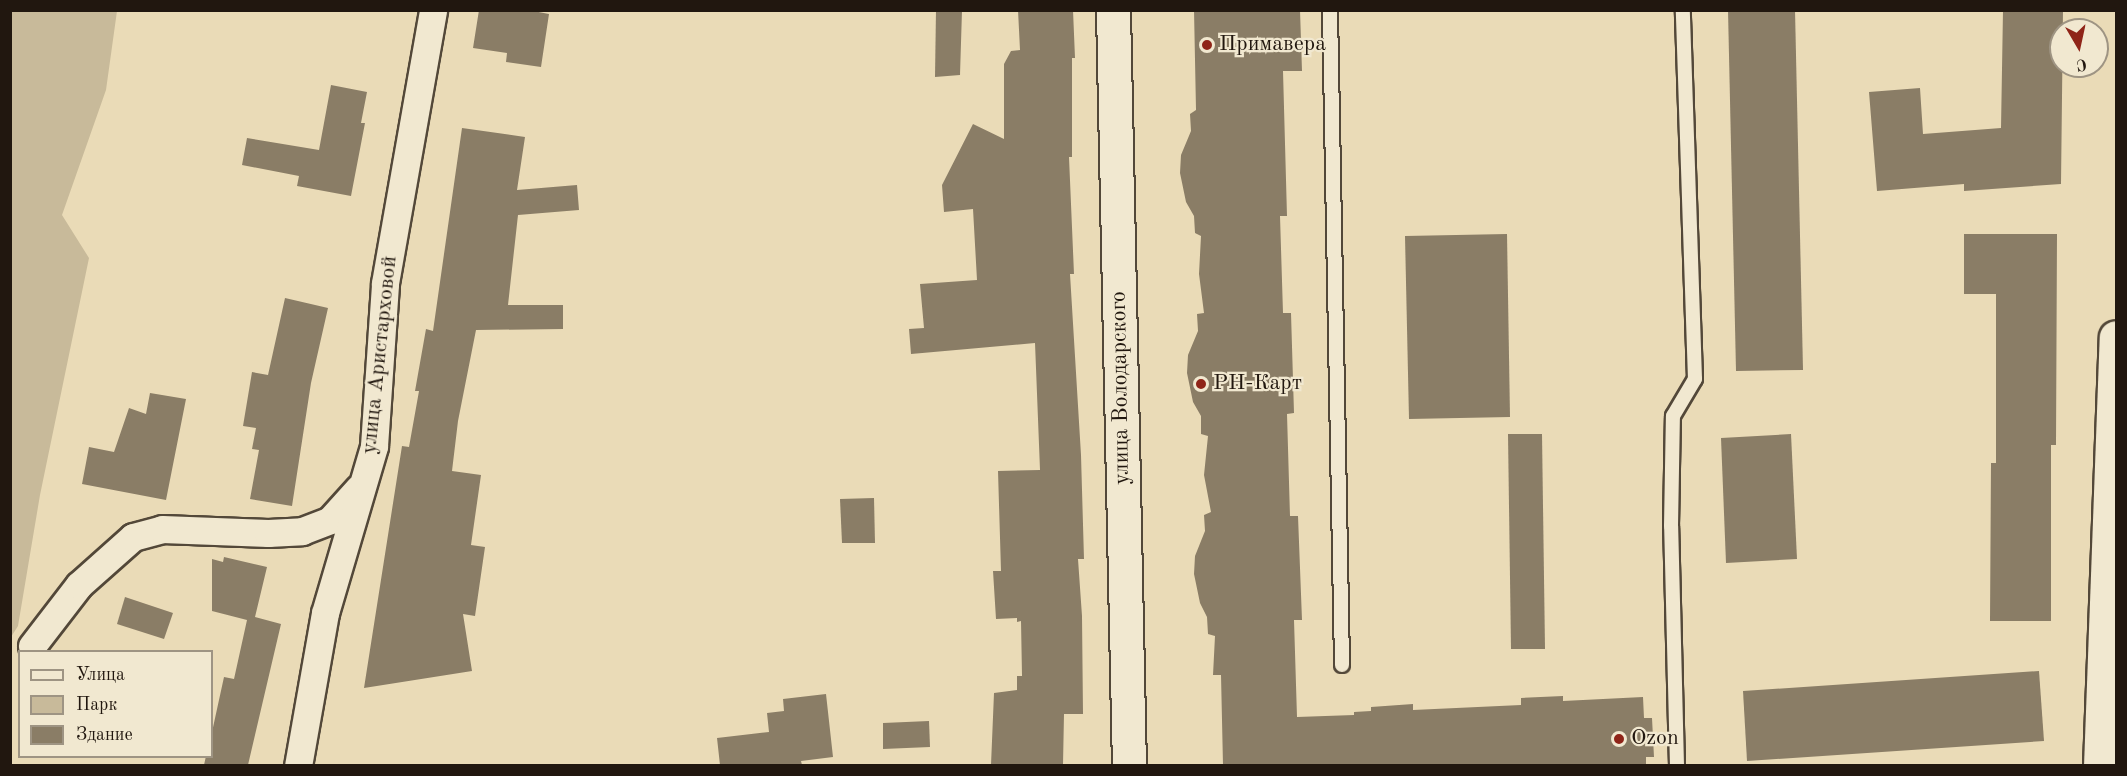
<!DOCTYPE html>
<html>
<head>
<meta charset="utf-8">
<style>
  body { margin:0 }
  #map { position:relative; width:2127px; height:776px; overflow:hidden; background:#eadbb7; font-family:"Old Standard TT",serif }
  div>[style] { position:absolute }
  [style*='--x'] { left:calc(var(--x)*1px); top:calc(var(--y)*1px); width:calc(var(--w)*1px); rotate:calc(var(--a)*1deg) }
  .green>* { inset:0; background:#c8ba9a }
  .building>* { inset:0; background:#8a7d66 }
  .roads { filter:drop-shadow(2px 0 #534839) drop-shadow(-2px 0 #534839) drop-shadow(0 2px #534839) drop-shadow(0 -2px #534839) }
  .service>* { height:14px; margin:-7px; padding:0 7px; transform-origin:7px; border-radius:7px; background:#f1e8d0 }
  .minor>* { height:27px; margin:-13.5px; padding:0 13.5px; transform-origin:13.5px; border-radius:13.5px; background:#f1e8d0 }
  .tertiary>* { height:33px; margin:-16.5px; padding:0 16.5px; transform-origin:16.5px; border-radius:16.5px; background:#f1e8d0 }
  .dots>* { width:16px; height:16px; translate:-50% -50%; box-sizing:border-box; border:3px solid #f1e8d0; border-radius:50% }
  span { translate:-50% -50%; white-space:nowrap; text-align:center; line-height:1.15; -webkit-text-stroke:4.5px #f1e8d0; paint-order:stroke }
  .poi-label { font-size:22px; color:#21170f }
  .left { translate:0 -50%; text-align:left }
  .street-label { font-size:22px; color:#21170f }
  .frame { position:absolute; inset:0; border:12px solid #21170f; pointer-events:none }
  .legend { position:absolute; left:18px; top:650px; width:195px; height:108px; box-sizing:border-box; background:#f1e8d0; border:2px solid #9e9483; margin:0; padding:8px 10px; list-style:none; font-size:18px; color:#21170f }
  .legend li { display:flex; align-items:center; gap:12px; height:30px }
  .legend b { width:30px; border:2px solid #9e9483 }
  .north { position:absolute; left:2049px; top:18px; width:60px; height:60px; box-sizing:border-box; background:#f1e8d0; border:2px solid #9e9483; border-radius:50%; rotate:171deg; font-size:16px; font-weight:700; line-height:24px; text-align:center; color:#21170f }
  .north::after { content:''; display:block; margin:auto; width:21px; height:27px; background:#8f2418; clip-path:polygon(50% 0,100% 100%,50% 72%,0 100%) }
</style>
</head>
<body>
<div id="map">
  <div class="green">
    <i style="clip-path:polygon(11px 10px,117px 11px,106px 90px,62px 215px,89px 258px,40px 495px,18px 626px,11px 637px)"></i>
  </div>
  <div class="building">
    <i style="clip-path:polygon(479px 10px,528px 10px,549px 14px,541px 67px,506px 62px,507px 53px,473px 48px)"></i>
    <i style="clip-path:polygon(936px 10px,962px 10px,960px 75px,935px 77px)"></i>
    <i style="clip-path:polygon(1018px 10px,1073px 10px,1075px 58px,1072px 58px,1072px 157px,1069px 157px,1074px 274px,1070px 274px,1081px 455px,1084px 559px,1078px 559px,1082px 616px,1083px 714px,1064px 714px,1063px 765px,991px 765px,994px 693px,1017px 690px,1017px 676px,1022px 676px,1021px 621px,1017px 622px,1017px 618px,996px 619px,993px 571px,1001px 571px,998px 471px,1040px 470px,1035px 343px,911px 354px,909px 329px,924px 328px,920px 284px,977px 280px,973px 209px,944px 212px,942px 185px,973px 124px,1004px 139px,1004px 64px,1011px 51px,1020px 50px)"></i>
    <i style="clip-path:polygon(1194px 10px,1300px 10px,1302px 71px,1283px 71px,1287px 216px,1280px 216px,1283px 313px,1291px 313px,1294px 413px,1287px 414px,1290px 516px,1298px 516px,1302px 620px,1294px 620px,1297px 717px,1354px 715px,1354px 712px,1371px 711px,1371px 707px,1413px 704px,1413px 710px,1521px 705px,1521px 698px,1563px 696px,1563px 701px,1643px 697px,1644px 718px,1652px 718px,1654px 757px,1646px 757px,1646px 765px,1223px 765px,1221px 675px,1213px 675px,1215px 636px,1208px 634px,1207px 617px,1200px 603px,1194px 574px,1195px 556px,1205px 531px,1204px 515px,1211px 512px,1204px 475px,1208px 436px,1201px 434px,1201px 416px,1193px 402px,1187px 373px,1188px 355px,1198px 331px,1197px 314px,1204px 313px,1199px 274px,1201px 236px,1195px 233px,1194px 216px,1186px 202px,1180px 173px,1181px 155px,1191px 131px,1190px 114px,1196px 110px)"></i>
    <i style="clip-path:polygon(1728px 10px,1795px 10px,1803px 370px,1736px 371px)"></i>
    <i style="clip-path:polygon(2003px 10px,2063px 10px,2061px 184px,1964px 191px,1964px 184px,1877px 191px,1869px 92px,1920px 88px,1923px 134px,2001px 128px)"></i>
    <i style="clip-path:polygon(331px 85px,367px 92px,361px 123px,365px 123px,351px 196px,297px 186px,299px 176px,242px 165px,247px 138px,319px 150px)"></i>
    <i style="clip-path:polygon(462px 128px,525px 137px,517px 190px,577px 185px,579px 210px,518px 215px,508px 305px,563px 305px,563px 329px,476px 330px,458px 421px,452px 471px,481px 475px,471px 545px,485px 547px,475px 616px,463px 614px,472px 671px,364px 688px,402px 446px,409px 447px,419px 391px,415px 391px,426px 329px,433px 331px)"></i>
    <i style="clip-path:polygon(1507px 234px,1510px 417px,1409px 419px,1405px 236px)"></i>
    <i style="clip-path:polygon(1964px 234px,2057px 234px,2056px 445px,2051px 445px,2051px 621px,1990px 621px,1991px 463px,1996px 463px,1996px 294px,1964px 294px)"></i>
    <i style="clip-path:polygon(285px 298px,328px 308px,311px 383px,292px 506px,250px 499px,259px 450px,252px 449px,256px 428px,243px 426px,252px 372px,268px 375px)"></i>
    <i style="clip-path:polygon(150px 393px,186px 399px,166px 500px,82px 484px,89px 447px,114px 452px,129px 408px,146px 414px)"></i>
    <i style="clip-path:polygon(1508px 434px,1542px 434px,1545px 649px,1511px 649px)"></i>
    <i style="clip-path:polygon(1791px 434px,1797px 559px,1726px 563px,1721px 438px)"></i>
    <i style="clip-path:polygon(874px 498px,875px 543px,842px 543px,840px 499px)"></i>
    <i style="clip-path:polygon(224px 557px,267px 567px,255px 617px,281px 624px,248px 765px,204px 765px,206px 756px,212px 756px,212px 732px,224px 677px,234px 679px,247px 620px,212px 611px,212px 559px,223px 562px)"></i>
    <i style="clip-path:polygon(125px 597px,173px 613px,164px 639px,117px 624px)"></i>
    <i style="clip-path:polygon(2039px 671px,2044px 741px,1747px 761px,1743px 691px)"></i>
    <i style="clip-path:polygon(826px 694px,833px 757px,801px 761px,802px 765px,720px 765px,717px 738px,769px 732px,767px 713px,784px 711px,783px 699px)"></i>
    <i style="clip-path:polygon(929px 721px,930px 747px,883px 749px,883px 723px)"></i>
  </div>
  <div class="roads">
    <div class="service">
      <i style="--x:1330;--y:10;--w:655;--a:88.95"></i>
      <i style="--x:1677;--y:766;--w:240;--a:-91.4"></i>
      <i style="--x:1671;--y:526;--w:110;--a:-89"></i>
      <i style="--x:1673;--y:416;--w:43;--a:-59.3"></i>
      <i style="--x:1695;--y:379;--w:369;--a:-91.9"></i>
    </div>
    <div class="minor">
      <i style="--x:32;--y:646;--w:77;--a:-52.4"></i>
      <i style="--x:79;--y:585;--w:72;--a:-41.6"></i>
      <i style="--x:133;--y:537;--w:30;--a:-15"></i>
      <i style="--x:162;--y:529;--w:106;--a:2.2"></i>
      <i style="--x:268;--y:533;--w:34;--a:-3"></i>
      <i style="--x:302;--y:531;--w:30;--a:-21"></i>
      <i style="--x:330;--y:520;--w:42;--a:-47.9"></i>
      <i style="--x:298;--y:766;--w:155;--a:-80"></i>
      <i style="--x:325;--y:613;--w:174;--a:-73.6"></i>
      <i style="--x:374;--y:446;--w:163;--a:-86.1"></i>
      <i style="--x:385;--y:283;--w:277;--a:-80"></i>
    </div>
    <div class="tertiary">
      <i style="--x:1113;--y:10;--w:756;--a:88.79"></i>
      <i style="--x:2100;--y:766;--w:429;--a:-87.9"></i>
    </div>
  </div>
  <div class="dots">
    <i style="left:1207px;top:45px;background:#8f2418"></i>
    <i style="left:1201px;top:384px;background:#8f2418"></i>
    <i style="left:1619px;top:739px;background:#8f2418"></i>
  </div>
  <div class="poi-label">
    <span class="left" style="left:1219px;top:45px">Примавера</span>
    <span class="left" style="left:1213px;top:384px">РН-Карт</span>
    <span class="left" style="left:1631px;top:739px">Ozon</span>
  </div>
  <div class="street-label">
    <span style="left:380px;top:355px;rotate:-84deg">улица Аристарховой</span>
    <span style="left:1121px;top:388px;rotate:-91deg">улица Володарского</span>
  </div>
  <div class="frame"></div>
  <ul class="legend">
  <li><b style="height:8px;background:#f1e8d0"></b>Улица</li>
  <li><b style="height:16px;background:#c8ba9a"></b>Парк</li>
  <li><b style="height:16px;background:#8a7d66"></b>Здание</li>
  </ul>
  <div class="north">С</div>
</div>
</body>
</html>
